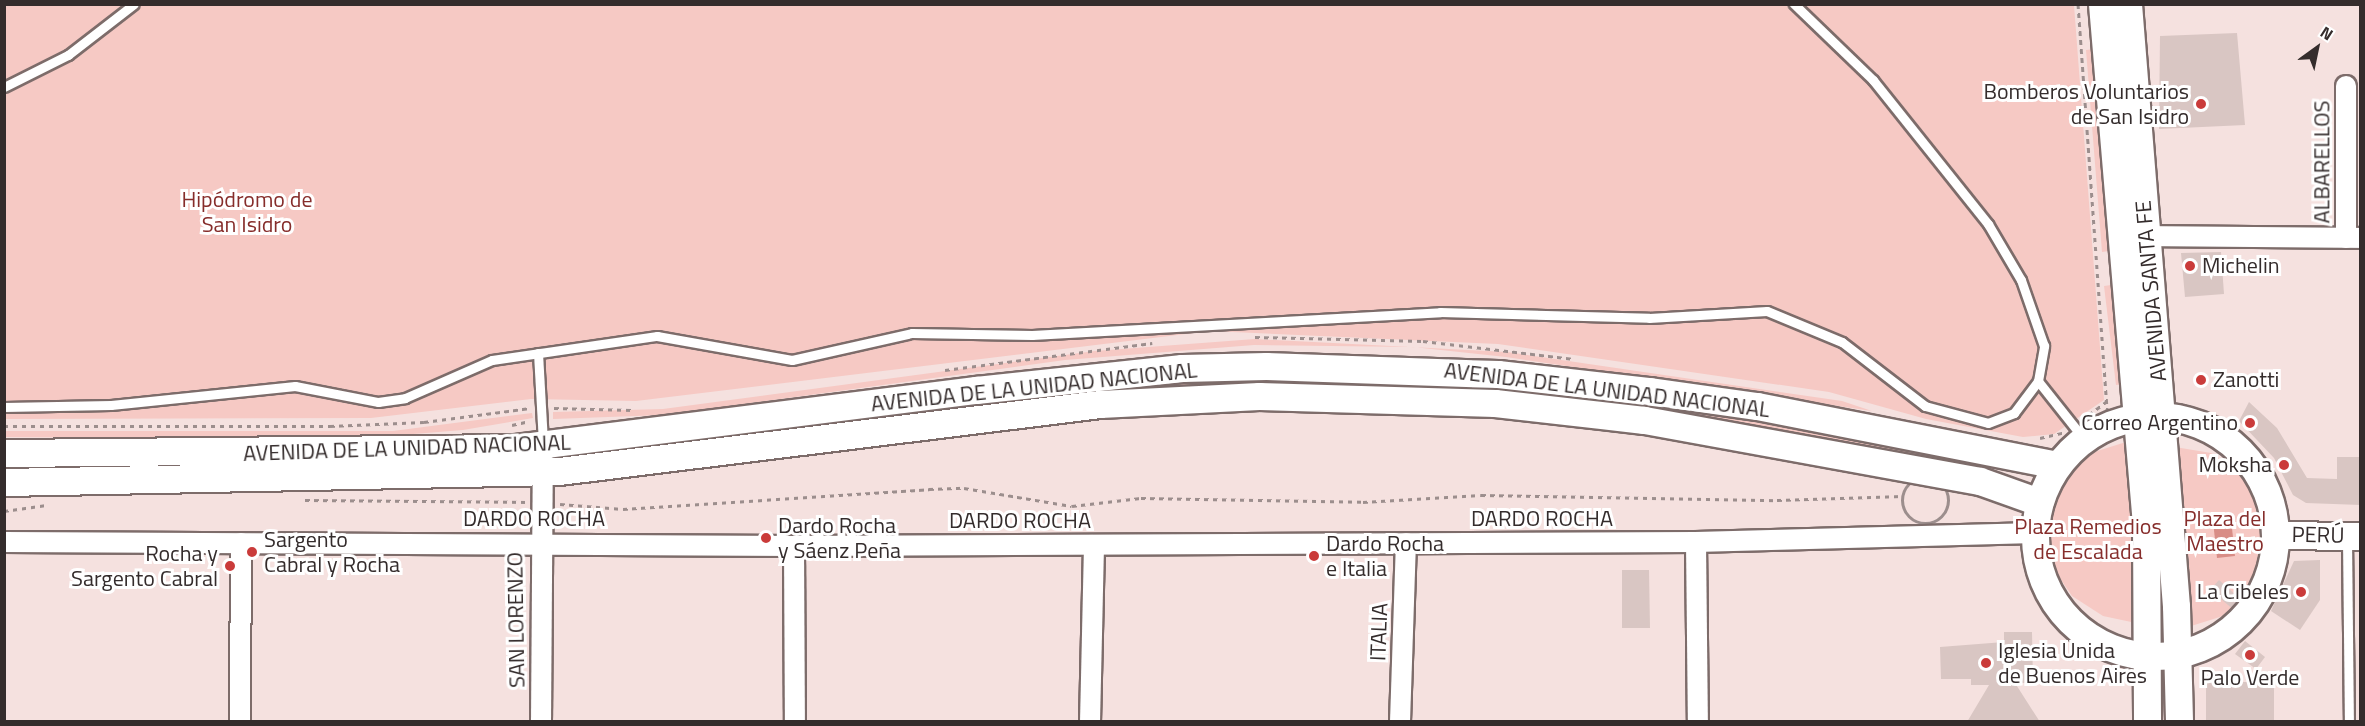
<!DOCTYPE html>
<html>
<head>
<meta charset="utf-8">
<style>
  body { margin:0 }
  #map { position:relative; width:2365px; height:726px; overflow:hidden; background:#f5e1df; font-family:"Titillium Web",sans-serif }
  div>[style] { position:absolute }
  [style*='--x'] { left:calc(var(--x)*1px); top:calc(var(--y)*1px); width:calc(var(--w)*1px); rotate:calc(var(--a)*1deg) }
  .green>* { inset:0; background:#f6c9c4 }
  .water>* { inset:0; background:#d88d86 }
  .building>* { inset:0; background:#d9c6c3 }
  .path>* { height:3px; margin-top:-1.5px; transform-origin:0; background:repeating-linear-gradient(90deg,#9c8e8d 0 4.5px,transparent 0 9px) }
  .path>.ring { margin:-1.5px; padding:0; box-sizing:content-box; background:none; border:3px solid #9c8e8d; border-radius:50% }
  .roads { filter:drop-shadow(2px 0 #7d6c6a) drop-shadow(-2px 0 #7d6c6a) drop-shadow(0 2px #7d6c6a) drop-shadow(0 -2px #7d6c6a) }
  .lane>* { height:9px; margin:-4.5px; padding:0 4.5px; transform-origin:4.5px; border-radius:4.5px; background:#fff }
  .street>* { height:20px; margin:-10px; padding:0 10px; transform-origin:10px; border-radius:10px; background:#fff }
  .secondary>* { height:27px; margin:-13.5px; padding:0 13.5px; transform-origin:13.5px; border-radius:13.5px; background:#fff }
  .secondary>.ring { margin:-13.5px; padding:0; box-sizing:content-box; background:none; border:27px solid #fff; border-radius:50% }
  .dots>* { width:16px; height:16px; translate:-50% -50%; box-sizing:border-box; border:3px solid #fff; border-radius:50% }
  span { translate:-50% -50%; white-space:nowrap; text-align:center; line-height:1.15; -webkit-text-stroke:6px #fff; paint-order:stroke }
  .poi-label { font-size:22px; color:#342c2c }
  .right { translate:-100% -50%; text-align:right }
  .left { translate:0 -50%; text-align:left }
  .street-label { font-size:22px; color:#342c2c }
  .park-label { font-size:22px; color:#862d2b }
  .frame { position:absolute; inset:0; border:6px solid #342c2c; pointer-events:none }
  .north { position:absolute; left:2287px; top:18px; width:60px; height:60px; -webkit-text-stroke:4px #fff; paint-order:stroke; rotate:33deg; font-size:16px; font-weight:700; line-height:24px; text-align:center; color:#342c2c }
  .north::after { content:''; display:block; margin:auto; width:21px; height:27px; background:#342c2c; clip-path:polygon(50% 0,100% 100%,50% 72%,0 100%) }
</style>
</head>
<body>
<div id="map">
  <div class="green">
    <i style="clip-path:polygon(4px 5px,2074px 5px,2104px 400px,2054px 434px,2023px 437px,1926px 419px,1829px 392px,1498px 344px,1210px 331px,636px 401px,531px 399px,371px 418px,5px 419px)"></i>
    <i style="clip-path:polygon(2094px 49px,2109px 251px,2102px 252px,2086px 50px)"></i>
    <i style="clip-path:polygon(2111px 285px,2123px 384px,2116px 385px,2104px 286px)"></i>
    <i style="clip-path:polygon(1255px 339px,1507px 352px,1842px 401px,1872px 411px,1506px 357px,1413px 347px,1254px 345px,1065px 360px,663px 415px,553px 419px,553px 412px,663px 409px,1095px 351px)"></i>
    <i style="clip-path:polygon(1183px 376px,1514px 385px,1760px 419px,1971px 459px,1970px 468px,1401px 389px,583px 455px)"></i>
    <i style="clip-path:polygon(532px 413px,533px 418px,463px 430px,351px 439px,5px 437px,4px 431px,393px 431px)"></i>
    <i style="clip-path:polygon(2126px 442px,2136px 623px,2103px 616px,2072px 596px,2051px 565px,2045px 529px,2063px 477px,2091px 453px)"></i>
    <i style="clip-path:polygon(2175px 447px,2211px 453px,2242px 473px,2263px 504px,2270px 540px,2251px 592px,2223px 616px,2188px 627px)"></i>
  </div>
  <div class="water">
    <i style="clip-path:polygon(2231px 519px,2235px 556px,2217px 558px,2213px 521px)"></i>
  </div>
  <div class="building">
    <i style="clip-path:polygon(2237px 33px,2245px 125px,2159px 129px,2160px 36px)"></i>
    <i style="clip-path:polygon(2221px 252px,2224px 294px,2185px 297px,2181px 253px)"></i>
    <i style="clip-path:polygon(2249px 402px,2277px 428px,2307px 478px,2337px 479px,2337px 457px,2361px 457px,2361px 505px,2306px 503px,2293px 495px,2274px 458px,2239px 421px)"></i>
    <i style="clip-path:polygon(2320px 560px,2320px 600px,2300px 630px,2271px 611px,2294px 561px)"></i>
    <i style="clip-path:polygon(1622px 570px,1649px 570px,1650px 628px,1622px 628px)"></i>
    <i style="clip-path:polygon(2219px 580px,2248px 606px,2240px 615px,2210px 590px)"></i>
    <i style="clip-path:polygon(2004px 632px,2032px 632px,2033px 683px,2015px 683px,2040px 722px,1967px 722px,1989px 685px,1971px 685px,1971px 679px,1941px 679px,1940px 647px,2004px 642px)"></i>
    <i style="clip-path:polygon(2245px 641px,2265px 657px,2256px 669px,2235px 654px)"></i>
    <i style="clip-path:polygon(2206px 682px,2274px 682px,2274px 722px,2206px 722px)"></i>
  </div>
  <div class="path">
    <i style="--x:2078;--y:4;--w:422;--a:85.9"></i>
    <i style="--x:1255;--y:337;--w:168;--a:1.4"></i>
    <i style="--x:1423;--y:341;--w:152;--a:6.8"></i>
    <i style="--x:945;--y:370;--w:209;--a:-7.4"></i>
    <i style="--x:554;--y:408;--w:78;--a:1.5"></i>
    <i style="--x:2082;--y:420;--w:34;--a:-37"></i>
    <i style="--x:512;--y:425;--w:17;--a:-13"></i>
    <i style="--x:4;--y:426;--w:326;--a:0"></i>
    <i style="--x:330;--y:426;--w:94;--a:-2.4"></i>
    <i style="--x:424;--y:422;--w:107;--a:-7.5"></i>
    <i style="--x:2040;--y:438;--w:26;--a:-13"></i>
    <i class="ring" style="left:1902px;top:477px;width:43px;height:43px"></i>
    <i style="--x:305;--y:500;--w:222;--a:0.5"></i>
    <i style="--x:560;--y:504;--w:63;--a:4.5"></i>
    <i style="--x:623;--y:509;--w:307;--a:-3.7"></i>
    <i style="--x:929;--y:489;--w:35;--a:-2"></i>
    <i style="--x:964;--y:488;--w:109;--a:9.5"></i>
    <i style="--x:1072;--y:506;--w:69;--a:-6.6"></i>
    <i style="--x:1141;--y:498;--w:222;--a:1"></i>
    <i style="--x:1363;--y:502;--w:118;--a:-3.4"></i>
    <i style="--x:1481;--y:495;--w:296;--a:1"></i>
    <i style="--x:1777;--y:500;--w:126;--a:-1.8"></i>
    <i style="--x:4;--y:511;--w:43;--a:-7.9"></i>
  </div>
  <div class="roads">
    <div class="lane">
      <i style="--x:4;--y:87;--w:72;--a:-26.6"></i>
      <i style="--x:68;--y:55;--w:83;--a:-37.7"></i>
      <i style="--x:538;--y:353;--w:90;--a:86.8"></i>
      <i style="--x:2038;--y:381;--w:74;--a:51.6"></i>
      <i style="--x:4;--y:407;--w:107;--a:-1.1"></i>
      <i style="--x:111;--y:405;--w:185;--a:-5.9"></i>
      <i style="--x:295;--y:386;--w:85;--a:10.9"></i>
      <i style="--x:378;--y:402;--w:27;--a:-8"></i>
      <i style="--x:405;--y:398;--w:95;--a:-23.6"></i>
      <i style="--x:492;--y:360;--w:167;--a:-8.3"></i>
      <i style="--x:657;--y:336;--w:137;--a:10.1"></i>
      <i style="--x:792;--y:360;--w:123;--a:-12.7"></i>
      <i style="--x:912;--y:333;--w:120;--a:1"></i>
      <i style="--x:1032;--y:335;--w:409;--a:-3.2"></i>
      <i style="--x:1440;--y:312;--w:209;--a:1.6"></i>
      <i style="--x:1649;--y:318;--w:118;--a:-3.4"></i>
      <i style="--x:1767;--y:311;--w:81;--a:22.5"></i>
      <i style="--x:1842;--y:342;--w:105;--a:37.6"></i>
      <i style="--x:1925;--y:406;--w:65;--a:15.1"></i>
      <i style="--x:1988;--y:423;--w:28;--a:-21"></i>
      <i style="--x:2014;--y:413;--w:40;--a:-53"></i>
      <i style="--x:2038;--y:381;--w:36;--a:-80"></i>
      <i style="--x:2044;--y:346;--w:70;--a:-109.2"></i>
      <i style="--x:2021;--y:280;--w:65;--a:-120.5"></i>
      <i style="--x:1988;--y:224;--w:184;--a:-128.6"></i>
      <i style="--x:1873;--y:80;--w:110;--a:-136.1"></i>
      <i style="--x:2347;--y:538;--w:184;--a:89.4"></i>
    </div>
    <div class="street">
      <i style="--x:2147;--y:236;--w:213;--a:0.5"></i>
      <i style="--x:2346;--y:238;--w:152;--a:-90"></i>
      <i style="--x:4;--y:542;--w:790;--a:0.29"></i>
      <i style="--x:794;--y:546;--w:902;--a:-0.25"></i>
      <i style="--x:1696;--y:542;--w:339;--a:-1.5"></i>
      <i style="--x:1696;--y:542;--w:180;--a:89.4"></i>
      <i style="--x:794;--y:546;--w:176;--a:89.7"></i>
      <i style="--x:240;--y:722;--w:179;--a:-89.7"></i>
      <i style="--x:541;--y:722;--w:262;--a:-89.6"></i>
      <i style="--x:1090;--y:722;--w:177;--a:-88.7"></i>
      <i style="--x:1400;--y:722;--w:179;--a:-88.1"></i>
    </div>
    <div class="secondary">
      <i style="--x:2102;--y:4;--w:523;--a:85.17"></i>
      <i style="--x:2146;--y:525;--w:197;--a:89.7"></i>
      <i style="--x:2128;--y:4;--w:604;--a:85.44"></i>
      <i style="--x:2176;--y:606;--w:116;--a:88.5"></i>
      <i class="ring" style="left:2035px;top:416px;width:213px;height:213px"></i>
      <i style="--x:4;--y:453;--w:511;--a:-0.56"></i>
      <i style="--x:515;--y:448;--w:465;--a:-7.2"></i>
      <i style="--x:976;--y:390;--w:207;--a:-6.1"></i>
      <i style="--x:1182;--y:368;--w:84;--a:-1.4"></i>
      <i style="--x:1266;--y:366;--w:232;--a:2"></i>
      <i style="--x:1498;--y:374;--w:153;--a:6.4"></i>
      <i style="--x:1650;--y:391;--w:108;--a:8"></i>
      <i style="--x:1757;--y:406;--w:306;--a:11.1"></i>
      <i style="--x:4;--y:482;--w:555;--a:-1.14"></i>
      <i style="--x:559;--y:471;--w:545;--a:-7.06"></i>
      <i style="--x:1100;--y:404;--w:159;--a:-2.9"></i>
      <i style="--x:1259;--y:396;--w:236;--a:1.7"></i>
      <i style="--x:1495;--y:403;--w:150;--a:6.5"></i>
      <i style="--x:1644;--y:420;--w:341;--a:10.3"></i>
      <i style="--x:1980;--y:481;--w:63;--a:19.6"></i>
      <i style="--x:2275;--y:535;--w:85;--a:0.7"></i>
    </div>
  </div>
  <div class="dots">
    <i style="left:2201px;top:104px;background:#ca3b3a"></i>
    <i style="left:2190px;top:266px;background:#ca3b3a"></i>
    <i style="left:2201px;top:380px;background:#ca3b3a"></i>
    <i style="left:2250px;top:423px;background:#ca3b3a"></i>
    <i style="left:2284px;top:465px;background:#ca3b3a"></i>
    <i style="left:766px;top:538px;background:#ca3b3a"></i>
    <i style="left:252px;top:552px;background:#ca3b3a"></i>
    <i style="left:1314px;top:556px;background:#ca3b3a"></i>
    <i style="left:230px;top:566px;background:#ca3b3a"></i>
    <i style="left:2301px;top:592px;background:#ca3b3a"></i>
    <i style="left:2250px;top:655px;background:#ca3b3a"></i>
    <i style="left:1986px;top:663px;background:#ca3b3a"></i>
  </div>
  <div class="poi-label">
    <span class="right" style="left:2189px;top:104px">Bomberos Voluntarios<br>de San Isidro</span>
    <span class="left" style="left:2202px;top:266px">Michelin</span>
    <span class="left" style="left:2213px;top:380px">Zanotti</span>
    <span class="right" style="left:2238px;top:423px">Correo Argentino</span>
    <span class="right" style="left:2272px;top:465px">Moksha</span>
    <span class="left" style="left:778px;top:538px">Dardo Rocha<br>y Sáenz Peña</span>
    <span class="left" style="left:264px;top:552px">Sargento<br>Cabral y Rocha</span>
    <span class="left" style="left:1326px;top:556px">Dardo Rocha<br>e Italia</span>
    <span class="right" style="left:218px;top:566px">Rocha y<br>Sargento Cabral</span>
    <span class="right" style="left:2289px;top:592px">La Cibeles</span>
    <span class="left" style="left:1998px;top:663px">Iglesia Unida<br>de Buenos Aires</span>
    <span style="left:2250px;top:678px">Palo Verde</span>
  </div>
  <div class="street-label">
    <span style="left:2322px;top:162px;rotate:-90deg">ALBARELLOS</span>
    <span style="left:2151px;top:291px;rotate:-95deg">AVENIDA SANTA FE</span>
    <span style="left:1034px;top:387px;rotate:-6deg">AVENIDA DE LA UNIDAD NACIONAL</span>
    <span style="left:1607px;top:390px;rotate:7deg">AVENIDA DE LA UNIDAD NACIONAL</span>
    <span style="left:407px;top:448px;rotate:-2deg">AVENIDA DE LA UNIDAD NACIONAL</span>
    <span style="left:534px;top:519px">DARDO ROCHA</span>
    <span style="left:1542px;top:519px">DARDO ROCHA</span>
    <span style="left:1020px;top:521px">DARDO ROCHA</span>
    <span style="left:2318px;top:535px;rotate:1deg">PERÚ</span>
    <span style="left:516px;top:620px;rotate:-91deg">SAN LORENZO</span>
    <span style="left:1379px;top:632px;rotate:-88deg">ITALIA</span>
  </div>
  <div class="park-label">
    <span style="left:247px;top:212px">Hipódromo de<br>San Isidro</span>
    <span style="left:2225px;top:531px">Plaza del<br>Maestro</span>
    <span style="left:2088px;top:539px">Plaza Remedios<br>de Escalada</span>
  </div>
  <div class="frame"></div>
  <div class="north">N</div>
</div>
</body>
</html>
